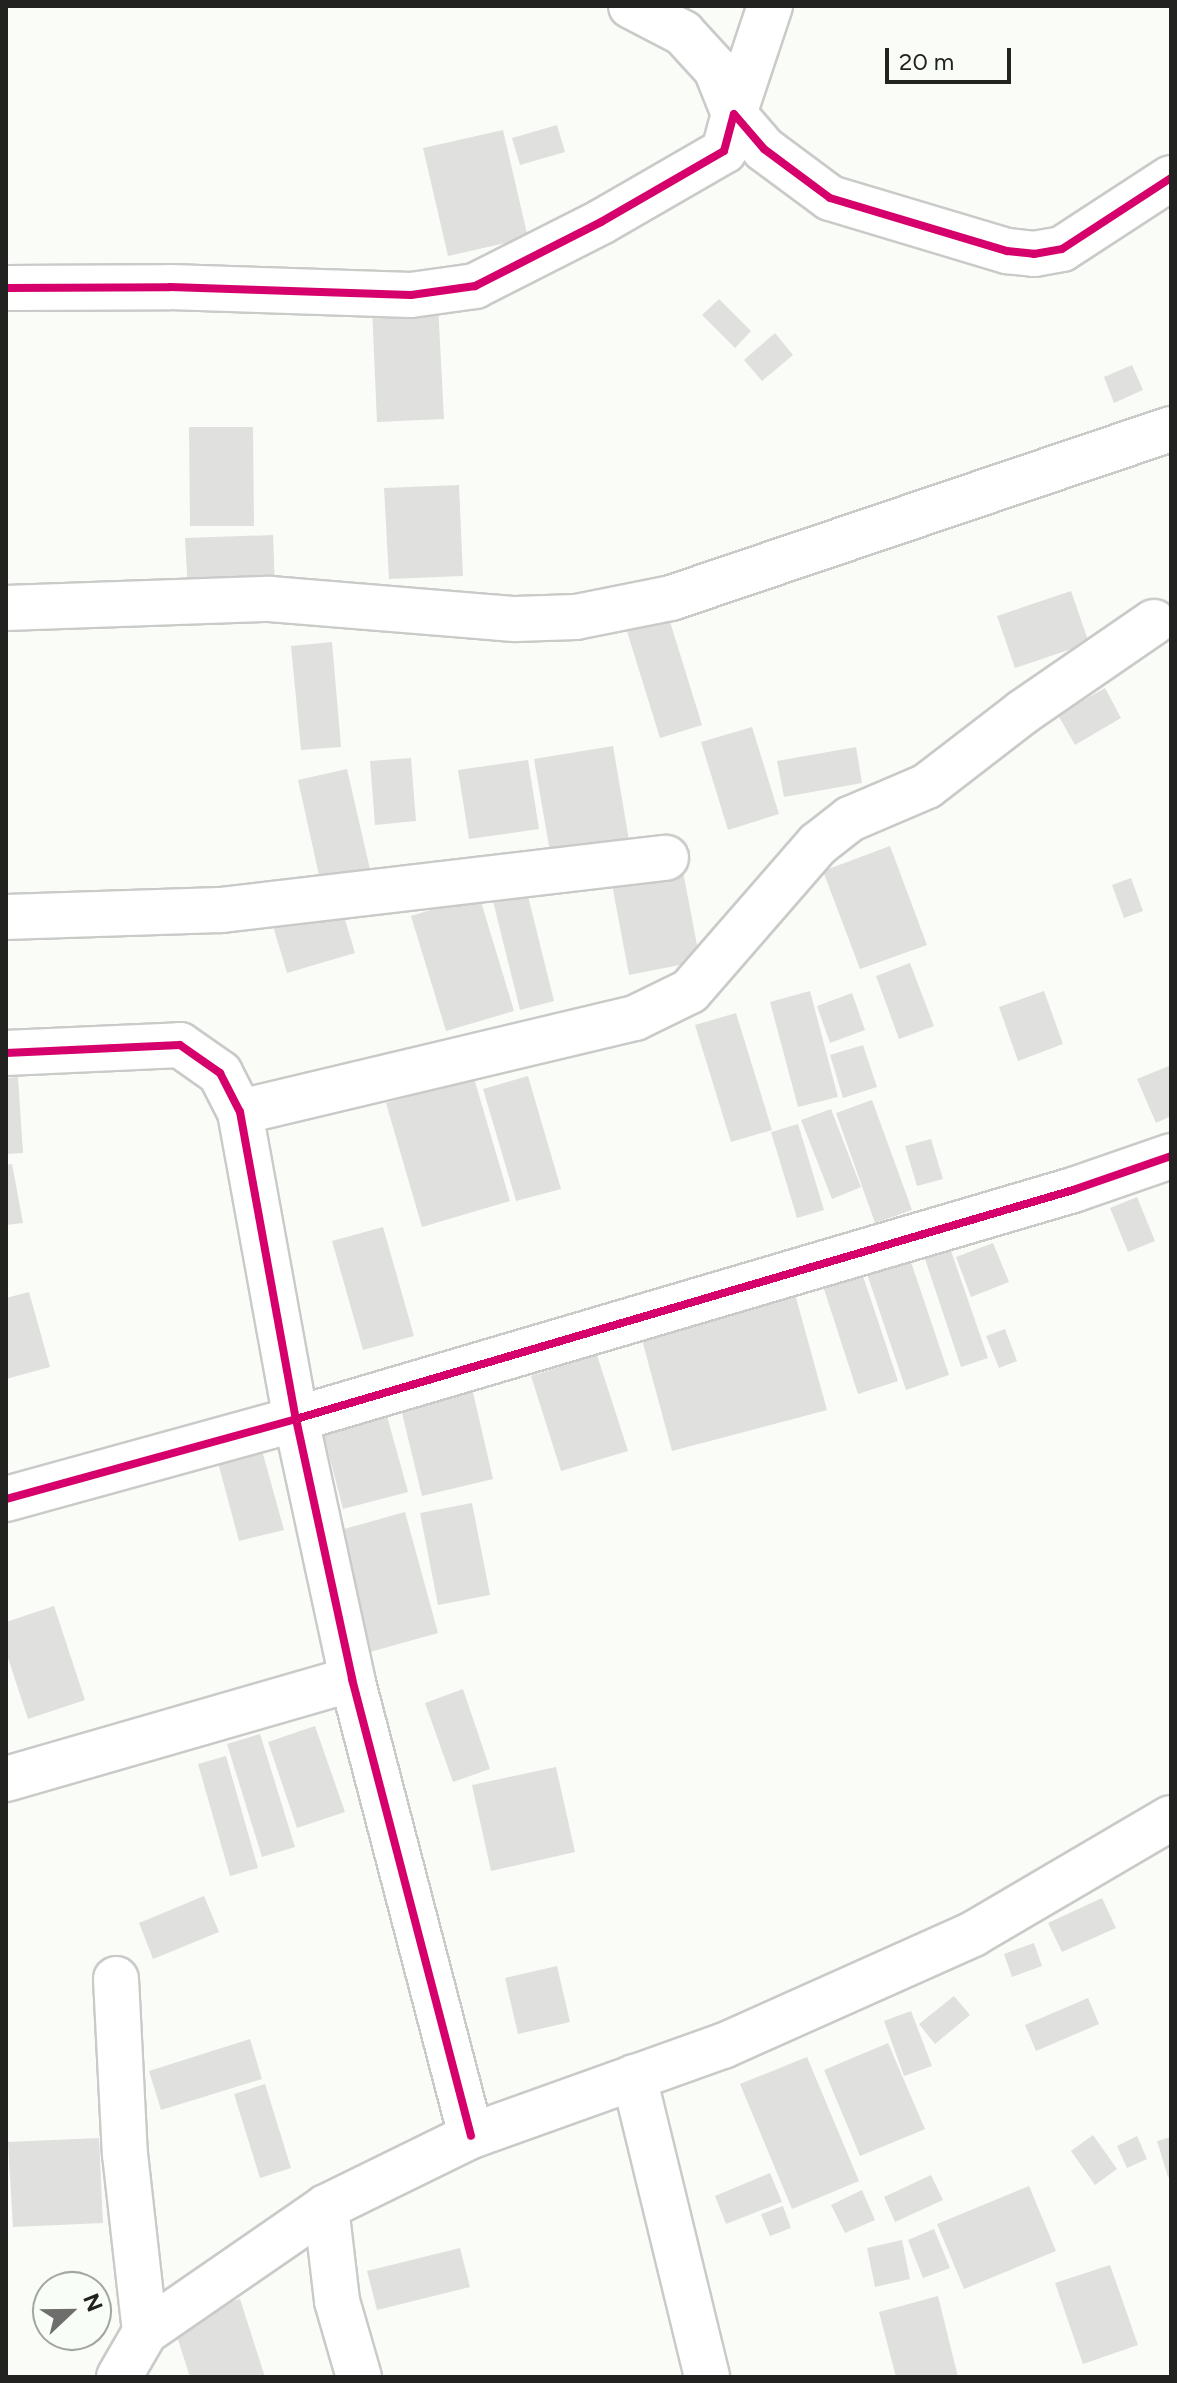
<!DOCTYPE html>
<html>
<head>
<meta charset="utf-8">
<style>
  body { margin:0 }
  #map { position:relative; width:1177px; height:2383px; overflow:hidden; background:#fafcf8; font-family:Figtree,sans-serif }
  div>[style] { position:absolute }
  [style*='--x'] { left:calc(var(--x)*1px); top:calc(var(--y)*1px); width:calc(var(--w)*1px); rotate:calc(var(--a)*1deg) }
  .building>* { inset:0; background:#e0e1de }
  .roads { filter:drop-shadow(2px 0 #cacbc9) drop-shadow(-2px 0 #cacbc9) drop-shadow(0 2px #cacbc9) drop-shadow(0 -2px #cacbc9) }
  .minor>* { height:44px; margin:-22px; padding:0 22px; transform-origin:22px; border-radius:22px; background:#fefffe }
  .cycleway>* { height:8px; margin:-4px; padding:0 4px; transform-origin:4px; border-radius:4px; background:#d6006c }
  span { translate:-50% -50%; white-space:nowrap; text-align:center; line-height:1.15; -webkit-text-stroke:6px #f9fdf7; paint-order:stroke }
  .frame { position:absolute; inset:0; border:8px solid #222321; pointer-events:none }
  .north { position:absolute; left:32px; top:2271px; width:80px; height:80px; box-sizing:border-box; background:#f9fdf7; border:2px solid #a3a6a1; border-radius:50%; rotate:68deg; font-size:22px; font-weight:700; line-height:32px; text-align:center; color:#222321 }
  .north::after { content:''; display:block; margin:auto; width:28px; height:36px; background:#6e6f6c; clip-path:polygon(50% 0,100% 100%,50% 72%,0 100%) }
  .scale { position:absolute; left:885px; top:48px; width:126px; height:36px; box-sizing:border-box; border:4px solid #222321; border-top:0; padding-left:10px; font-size:24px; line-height:28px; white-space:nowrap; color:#222321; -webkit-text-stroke:6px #f9fdf7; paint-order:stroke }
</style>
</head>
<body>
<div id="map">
  <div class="building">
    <i style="clip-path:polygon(557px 125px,565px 152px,520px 165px,512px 138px)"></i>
    <i style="clip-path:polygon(503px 130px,528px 238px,448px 256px,423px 148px)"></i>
    <i style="clip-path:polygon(719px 299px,751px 331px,735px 348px,702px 315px)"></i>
    <i style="clip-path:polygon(438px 305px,444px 419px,377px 422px,372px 308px)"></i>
    <i style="clip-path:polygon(775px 333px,793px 355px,762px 381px,744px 360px)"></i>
    <i style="clip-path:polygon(1132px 365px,1143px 390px,1114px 403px,1104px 377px)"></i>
    <i style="clip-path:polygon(189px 427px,253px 427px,254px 526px,190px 526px)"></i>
    <i style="clip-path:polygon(459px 485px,463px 576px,389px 579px,384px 488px)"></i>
    <i style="clip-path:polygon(273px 535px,275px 587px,188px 590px,185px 538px)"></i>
    <i style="clip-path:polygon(1071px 591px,1089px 643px,1015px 668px,997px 616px)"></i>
    <i style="clip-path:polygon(667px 612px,702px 725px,660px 738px,625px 625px)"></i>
    <i style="clip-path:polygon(332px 642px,341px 747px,301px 750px,291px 646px)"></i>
    <i style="clip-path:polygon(1105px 688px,1121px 718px,1075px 745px,1058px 715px)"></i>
    <i style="clip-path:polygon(752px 727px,779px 814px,728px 830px,701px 742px)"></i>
    <i style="clip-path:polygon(613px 746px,631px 852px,552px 864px,534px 759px)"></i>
    <i style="clip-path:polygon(856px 747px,862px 783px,784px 797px,777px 761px)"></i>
    <i style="clip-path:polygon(411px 758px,416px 821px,375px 825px,370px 761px)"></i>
    <i style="clip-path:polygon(528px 760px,539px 829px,469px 839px,458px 770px)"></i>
    <i style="clip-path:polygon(347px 769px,372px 878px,322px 889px,298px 780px)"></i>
    <i style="clip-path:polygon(890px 846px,927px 945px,860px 969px,823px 871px)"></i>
    <i style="clip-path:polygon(682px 866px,700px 961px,629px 975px,611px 879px)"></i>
    <i style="clip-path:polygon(1131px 878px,1143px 911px,1124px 918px,1112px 885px)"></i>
    <i style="clip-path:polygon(527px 892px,554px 1001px,520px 1010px,493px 901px)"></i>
    <i style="clip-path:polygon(479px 895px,514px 1011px,446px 1031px,411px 916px)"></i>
    <i style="clip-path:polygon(341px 906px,355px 953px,287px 973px,273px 926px)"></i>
    <i style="clip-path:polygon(910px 963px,934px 1026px,899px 1039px,876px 976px)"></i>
    <i style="clip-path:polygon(810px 991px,838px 1097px,798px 1107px,770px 1002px)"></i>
    <i style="clip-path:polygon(1044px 991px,1063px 1044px,1018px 1061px,999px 1007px)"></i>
    <i style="clip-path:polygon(852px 993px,865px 1030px,830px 1043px,817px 1006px)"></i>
    <i style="clip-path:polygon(736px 1013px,772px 1130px,731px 1142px,695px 1025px)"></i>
    <i style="clip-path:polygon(863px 1045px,877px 1087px,843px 1098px,830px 1055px)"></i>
    <i style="clip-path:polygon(1171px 1065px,1171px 1116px,1156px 1123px,1137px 1079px)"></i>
    <i style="clip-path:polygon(528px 1076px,561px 1189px,516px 1201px,483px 1089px)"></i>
    <i style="clip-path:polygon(18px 1077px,23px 1153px,6px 1154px,6px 1078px)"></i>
    <i style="clip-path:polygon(474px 1078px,510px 1201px,422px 1227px,386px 1103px)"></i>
    <i style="clip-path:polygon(872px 1100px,912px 1210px,875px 1223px,836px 1113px)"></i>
    <i style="clip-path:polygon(831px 1109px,861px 1187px,832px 1199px,801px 1120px)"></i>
    <i style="clip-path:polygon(798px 1124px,824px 1210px,797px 1218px,771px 1132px)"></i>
    <i style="clip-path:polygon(931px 1139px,943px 1179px,917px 1186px,905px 1146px)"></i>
    <i style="clip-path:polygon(12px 1164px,23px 1223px,6px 1225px,6px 1165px)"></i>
    <i style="clip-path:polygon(1137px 1197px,1155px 1241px,1128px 1252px,1110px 1208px)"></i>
    <i style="clip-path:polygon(383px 1227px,414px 1336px,363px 1350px,332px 1241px)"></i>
    <i style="clip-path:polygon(993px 1243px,1009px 1282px,971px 1297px,956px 1257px)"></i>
    <i style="clip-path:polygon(949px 1245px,988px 1358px,961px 1367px,923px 1253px)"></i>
    <i style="clip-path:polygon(909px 1256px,949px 1375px,906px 1390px,866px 1271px)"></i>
    <i style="clip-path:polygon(861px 1270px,898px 1381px,858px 1394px,822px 1283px)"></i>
    <i style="clip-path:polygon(29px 1292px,50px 1367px,6px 1379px,6px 1298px)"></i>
    <i style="clip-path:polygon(795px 1294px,827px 1410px,672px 1451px,641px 1336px)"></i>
    <i style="clip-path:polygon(1005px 1329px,1017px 1361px,999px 1368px,986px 1336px)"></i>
    <i style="clip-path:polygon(597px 1355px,628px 1451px,561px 1471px,531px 1376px)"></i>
    <i style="clip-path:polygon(472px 1388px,493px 1479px,422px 1496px,400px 1405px)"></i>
    <i style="clip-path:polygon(387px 1416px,408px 1492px,343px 1509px,323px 1432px)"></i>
    <i style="clip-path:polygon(260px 1443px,284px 1530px,239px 1541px,216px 1455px)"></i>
    <i style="clip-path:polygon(472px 1503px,490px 1595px,438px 1605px,420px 1513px)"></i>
    <i style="clip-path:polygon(405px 1512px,438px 1633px,370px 1652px,337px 1531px)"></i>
    <i style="clip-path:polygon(54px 1606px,85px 1700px,28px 1719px,6px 1652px,6px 1622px)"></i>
    <i style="clip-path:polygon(463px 1689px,490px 1769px,453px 1782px,425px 1703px)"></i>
    <i style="clip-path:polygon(315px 1726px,345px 1812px,297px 1828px,268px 1742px)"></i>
    <i style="clip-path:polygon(260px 1734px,295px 1847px,262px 1857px,227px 1744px)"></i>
    <i style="clip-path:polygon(226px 1756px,258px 1868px,230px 1876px,198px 1764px)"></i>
    <i style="clip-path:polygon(556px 1767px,575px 1852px,491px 1871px,472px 1785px)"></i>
    <i style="clip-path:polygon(204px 1896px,219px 1932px,153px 1959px,139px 1923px)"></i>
    <i style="clip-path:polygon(1102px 1898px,1116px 1928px,1062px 1952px,1048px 1923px)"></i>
    <i style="clip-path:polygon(1034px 1943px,1042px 1966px,1012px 1977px,1004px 1954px)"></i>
    <i style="clip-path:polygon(557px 1966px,570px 2022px,518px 2034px,505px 1978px)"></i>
    <i style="clip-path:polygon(954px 1996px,970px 2015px,935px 2044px,919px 2024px)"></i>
    <i style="clip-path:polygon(1088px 1998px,1099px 2024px,1036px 2051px,1025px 2025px)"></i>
    <i style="clip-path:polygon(911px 2011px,932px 2066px,904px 2076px,884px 2021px)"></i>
    <i style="clip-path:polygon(250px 2039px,262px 2079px,161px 2110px,149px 2071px)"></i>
    <i style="clip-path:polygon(888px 2043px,925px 2129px,860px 2156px,824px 2070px)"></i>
    <i style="clip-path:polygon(807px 2057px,859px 2181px,792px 2209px,740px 2084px)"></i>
    <i style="clip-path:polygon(265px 2084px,291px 2168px,260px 2178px,234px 2094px)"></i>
    <i style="clip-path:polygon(1093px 2135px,1117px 2169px,1095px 2185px,1071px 2151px)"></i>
    <i style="clip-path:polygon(1137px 2136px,1147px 2159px,1127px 2168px,1117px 2146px)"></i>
    <i style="clip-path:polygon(1171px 2137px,1171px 2176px,1168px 2177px,1157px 2141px)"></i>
    <i style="clip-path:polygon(99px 2138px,103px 2223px,13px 2227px,8px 2142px)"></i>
    <i style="clip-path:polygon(770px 2173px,782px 2202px,726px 2224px,715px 2196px)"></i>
    <i style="clip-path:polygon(931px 2175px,943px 2200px,895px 2222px,884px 2197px)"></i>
    <i style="clip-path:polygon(1029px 2186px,1056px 2251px,964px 2289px,937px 2224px)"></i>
    <i style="clip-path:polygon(862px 2190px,875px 2220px,845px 2233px,831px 2205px)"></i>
    <i style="clip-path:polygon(783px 2206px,791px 2228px,770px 2236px,761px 2214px)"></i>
    <i style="clip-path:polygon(934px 2229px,950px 2268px,923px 2278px,908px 2240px)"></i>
    <i style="clip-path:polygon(902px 2240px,910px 2279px,875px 2287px,867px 2248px)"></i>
    <i style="clip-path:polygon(460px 2248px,470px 2287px,377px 2310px,367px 2271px)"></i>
    <i style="clip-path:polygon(1110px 2265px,1138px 2345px,1083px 2364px,1055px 2283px)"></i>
    <i style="clip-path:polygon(938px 2296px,958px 2377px,896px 2377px,879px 2312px)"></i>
    <i style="clip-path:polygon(240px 2299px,265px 2377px,190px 2377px,172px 2321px)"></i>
  </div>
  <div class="roads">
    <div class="minor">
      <i style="--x:631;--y:6;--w:59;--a:27.4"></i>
      <i style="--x:683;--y:33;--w:49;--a:47.5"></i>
      <i style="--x:716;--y:69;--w:48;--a:68.2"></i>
      <i style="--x:734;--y:114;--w:114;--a:-71.6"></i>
      <i style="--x:6;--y:288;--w:164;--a:-0.3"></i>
      <i style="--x:170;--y:287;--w:241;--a:1.9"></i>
      <i style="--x:411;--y:295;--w:65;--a:-8"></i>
      <i style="--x:475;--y:286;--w:141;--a:-26.9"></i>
      <i style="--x:601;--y:222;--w:142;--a:-30"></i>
      <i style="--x:724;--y:151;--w:38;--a:-75"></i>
      <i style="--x:734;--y:114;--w:46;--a:49.4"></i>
      <i style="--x:764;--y:149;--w:82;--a:36.6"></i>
      <i style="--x:830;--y:198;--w:185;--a:16.7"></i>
      <i style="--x:1007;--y:251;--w:27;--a:6"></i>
      <i style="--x:1034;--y:254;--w:28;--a:-10"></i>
      <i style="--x:1062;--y:249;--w:130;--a:-33.1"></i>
      <i style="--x:6;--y:608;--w:264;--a:-2"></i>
      <i style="--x:270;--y:599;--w:246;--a:4.7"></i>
      <i style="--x:515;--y:619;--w:61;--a:-1.9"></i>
      <i style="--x:576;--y:617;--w:97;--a:-11.3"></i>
      <i style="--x:671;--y:598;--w:528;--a:-18.68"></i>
      <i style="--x:6;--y:917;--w:215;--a:-1.9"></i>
      <i style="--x:221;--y:910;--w:448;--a:-6.7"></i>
      <i style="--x:6;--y:1053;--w:174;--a:-2.6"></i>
      <i style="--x:180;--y:1045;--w:49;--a:35"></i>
      <i style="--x:220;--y:1073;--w:44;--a:62.9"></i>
      <i style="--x:240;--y:1112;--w:312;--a:79.7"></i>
      <i style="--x:296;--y:1419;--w:266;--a:77.8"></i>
      <i style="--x:352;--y:1679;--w:472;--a:75.4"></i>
      <i style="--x:240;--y:1112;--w:406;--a:-13.4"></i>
      <i style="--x:635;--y:1018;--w:61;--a:-26.1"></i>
      <i style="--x:690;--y:991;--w:195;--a:-49"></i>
      <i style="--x:818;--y:844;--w:41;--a:-38"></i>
      <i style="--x:850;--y:819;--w:84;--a:-23.2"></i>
      <i style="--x:927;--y:786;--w:121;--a:-37.6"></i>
      <i style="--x:1023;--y:712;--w:159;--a:-34.5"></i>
      <i style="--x:6;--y:1499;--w:301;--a:-15.4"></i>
      <i style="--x:296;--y:1419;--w:810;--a:-16.42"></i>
      <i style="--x:1073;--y:1190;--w:104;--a:-19.1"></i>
      <i style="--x:6;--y:1779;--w:360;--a:-16.1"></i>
      <i style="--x:116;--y:1979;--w:175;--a:87.1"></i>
      <i style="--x:125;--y:2154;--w:179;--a:83.6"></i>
      <i style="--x:634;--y:2077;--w:309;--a:76.3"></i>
      <i style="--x:326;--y:2207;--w:95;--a:83.3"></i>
      <i style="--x:337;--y:2301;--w:79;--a:73.9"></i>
      <i style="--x:119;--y:2377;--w:52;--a:-60"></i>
      <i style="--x:145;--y:2332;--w:220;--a:-34.6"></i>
      <i style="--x:326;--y:2207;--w:161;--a:-26.1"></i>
      <i style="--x:471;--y:2136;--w:268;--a:-19.7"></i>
      <i style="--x:723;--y:2046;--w:274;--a:-24.1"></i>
      <i style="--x:973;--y:1934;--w:229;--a:-30.4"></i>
    </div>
  </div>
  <div class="cycleway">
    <i style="--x:6;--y:288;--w:164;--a:-0.3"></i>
    <i style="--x:170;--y:287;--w:241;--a:1.9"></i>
    <i style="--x:411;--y:295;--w:65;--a:-8"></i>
    <i style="--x:475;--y:286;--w:141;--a:-26.9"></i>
    <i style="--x:601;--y:222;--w:142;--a:-30"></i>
    <i style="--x:724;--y:151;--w:38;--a:-75"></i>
    <i style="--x:734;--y:114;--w:46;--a:49.4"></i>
    <i style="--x:764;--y:149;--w:82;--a:36.6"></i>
    <i style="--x:830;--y:198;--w:185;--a:16.7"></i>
    <i style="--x:1007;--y:251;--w:27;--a:6"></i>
    <i style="--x:1034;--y:254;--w:28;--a:-10"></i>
    <i style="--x:1062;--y:249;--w:130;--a:-33.1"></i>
    <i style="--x:6;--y:1053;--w:174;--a:-2.6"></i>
    <i style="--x:180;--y:1045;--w:49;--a:35"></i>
    <i style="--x:220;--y:1073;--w:44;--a:62.9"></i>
    <i style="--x:240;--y:1112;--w:312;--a:79.7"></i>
    <i style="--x:296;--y:1419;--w:266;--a:77.8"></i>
    <i style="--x:352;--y:1679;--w:472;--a:75.4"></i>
    <i style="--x:6;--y:1499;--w:301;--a:-15.4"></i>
    <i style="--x:296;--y:1419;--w:810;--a:-16.42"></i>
    <i style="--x:1073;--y:1190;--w:104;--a:-19.1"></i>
  </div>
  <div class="frame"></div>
  <div class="north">N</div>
  <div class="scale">20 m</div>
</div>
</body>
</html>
